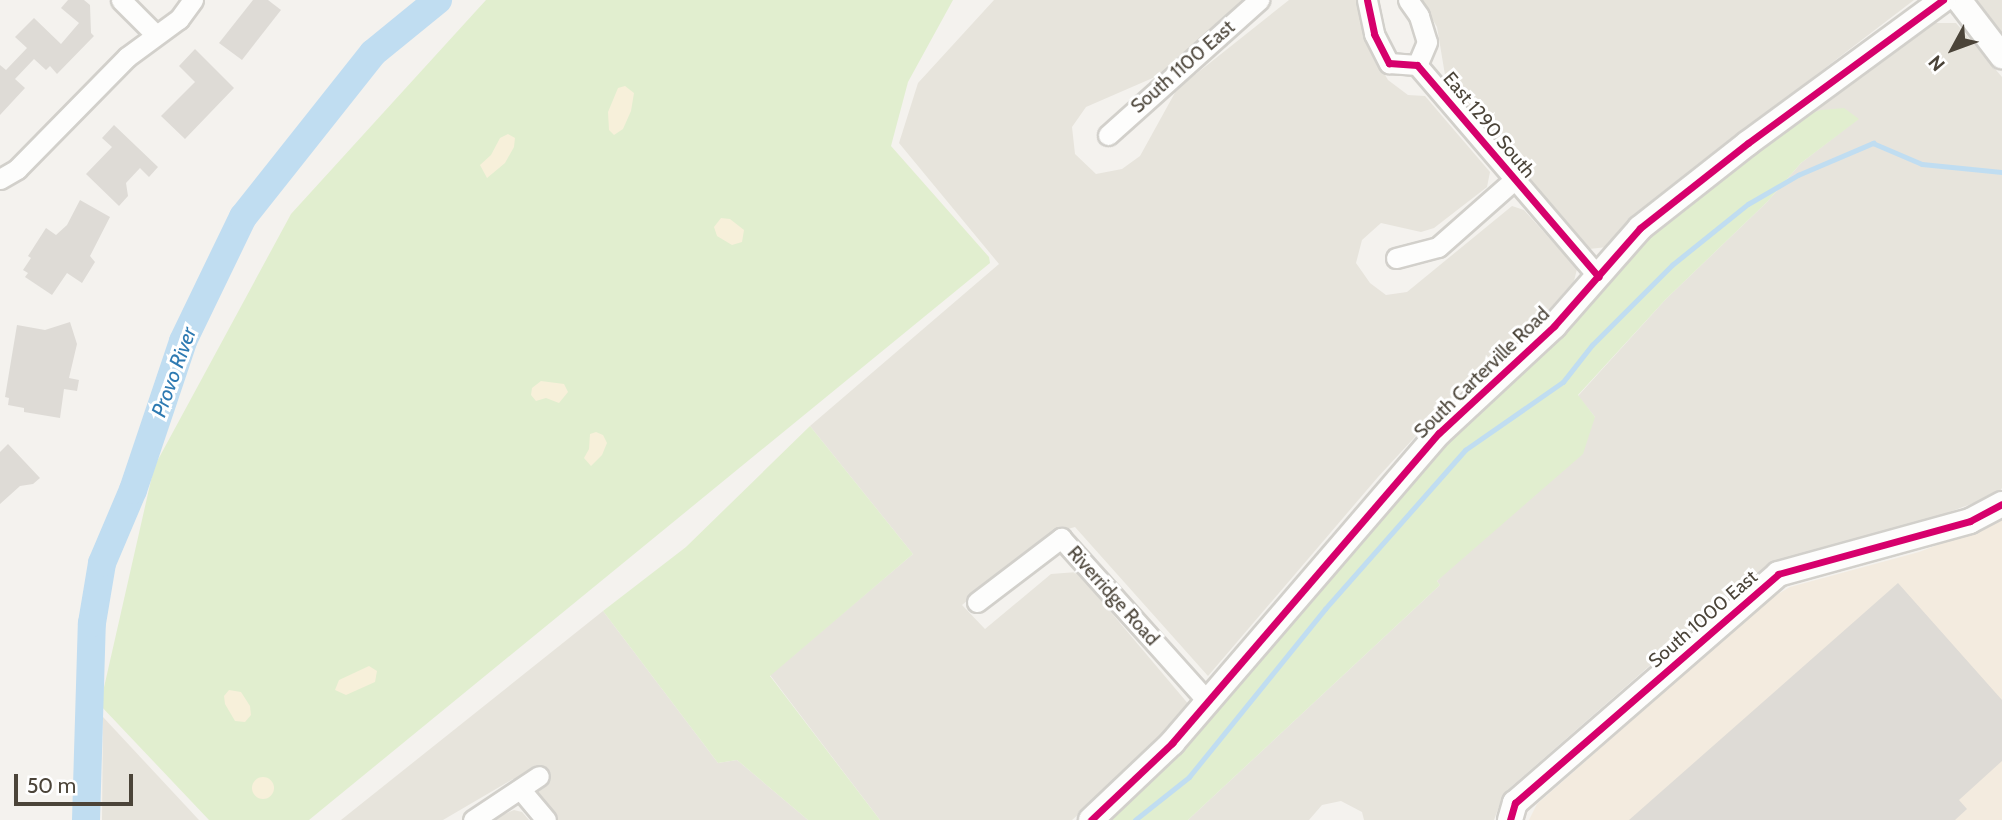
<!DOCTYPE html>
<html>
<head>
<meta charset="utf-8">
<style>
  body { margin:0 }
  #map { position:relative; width:2002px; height:820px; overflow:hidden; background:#f4f2ee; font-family:Cabin,sans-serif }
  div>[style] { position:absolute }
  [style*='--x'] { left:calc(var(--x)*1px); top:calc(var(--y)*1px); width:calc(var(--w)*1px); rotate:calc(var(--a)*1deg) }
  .residential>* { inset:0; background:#e7e4dc }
  .commercial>* { inset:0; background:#f3ebdf }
  .green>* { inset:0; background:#e1eecf }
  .sand>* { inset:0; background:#f7f0da }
  .round { border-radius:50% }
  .stream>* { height:4.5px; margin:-2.25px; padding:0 2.25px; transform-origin:2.25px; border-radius:2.25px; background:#c0ddf1 }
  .river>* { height:28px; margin:-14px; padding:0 14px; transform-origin:14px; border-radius:14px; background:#c0ddf1 }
  .building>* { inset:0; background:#dedbd6 }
  .roads { filter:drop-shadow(2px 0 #d2d0cb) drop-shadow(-2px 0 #d2d0cb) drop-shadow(0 2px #d2d0cb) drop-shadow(0 -2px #d2d0cb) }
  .minor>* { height:19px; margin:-9.5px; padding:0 9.5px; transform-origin:9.5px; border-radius:9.5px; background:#fdfdfc }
  .tertiary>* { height:24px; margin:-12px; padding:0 12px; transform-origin:12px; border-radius:12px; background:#fdfdfc }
  .cycleway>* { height:7px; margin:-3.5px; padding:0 3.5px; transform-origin:3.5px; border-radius:3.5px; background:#d6006c }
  span { translate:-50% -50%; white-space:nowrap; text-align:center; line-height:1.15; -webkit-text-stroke:6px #fff; paint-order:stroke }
  .street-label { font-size:19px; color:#4b4439 }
  .water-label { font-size:21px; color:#2e7ab2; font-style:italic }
  .north { position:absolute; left:1918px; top:14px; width:70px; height:70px; -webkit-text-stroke:5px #fff; paint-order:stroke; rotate:229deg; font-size:19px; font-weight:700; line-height:28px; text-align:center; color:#4b4439 }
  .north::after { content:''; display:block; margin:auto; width:24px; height:32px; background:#4b4439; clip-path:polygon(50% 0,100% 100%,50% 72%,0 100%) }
  .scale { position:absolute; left:14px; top:774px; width:119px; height:32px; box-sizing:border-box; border:4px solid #4b4439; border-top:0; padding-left:9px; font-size:21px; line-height:24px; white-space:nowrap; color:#4b4439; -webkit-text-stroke:5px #fff; paint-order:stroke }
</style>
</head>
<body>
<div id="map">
  <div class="residential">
    <i style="clip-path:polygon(994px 0,1246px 0,1155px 77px,1086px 107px,1072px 127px,1075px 154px,1096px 174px,1122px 169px,1140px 156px,1177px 89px,1289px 0,1357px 0,1370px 49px,1388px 80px,1408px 95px,1425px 96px,1490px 172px,1487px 187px,1434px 228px,1421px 232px,1381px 223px,1362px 240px,1356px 263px,1370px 283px,1386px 295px,1407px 292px,1512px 206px,1524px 210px,1577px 269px,1574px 281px,1530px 331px,1449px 400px,1378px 477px,1208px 676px,1075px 527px,1050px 534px,962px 605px,985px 629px,1051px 574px,1077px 572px,1190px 706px,1168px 737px,1072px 820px,880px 820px,770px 675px,913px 554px,810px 426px,999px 264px,899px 143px,918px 83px)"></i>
    <i style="clip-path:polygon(1421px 0,1914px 0,1740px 133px,1607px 247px,1589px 249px,1447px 87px,1437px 27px)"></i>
    <i style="clip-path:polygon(1973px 0,2002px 0,2002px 43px)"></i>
    <i style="clip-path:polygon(1927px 23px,1956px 23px,2002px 77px,2002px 488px,1998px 494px,1909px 527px,1768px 567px,1749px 579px,1504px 793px,1494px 820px,1364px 820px,1362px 812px,1341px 801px,1322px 805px,1309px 820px,1188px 820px,1440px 585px,1437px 581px,1595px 417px,1578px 396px,1666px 299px,1767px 202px,1801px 163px,1858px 119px,1800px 117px)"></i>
    <i style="clip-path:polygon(603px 611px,718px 763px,737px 760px,808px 820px,558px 820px,525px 780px,513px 779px,443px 820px,341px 820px)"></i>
    <i style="clip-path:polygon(103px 717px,199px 820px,102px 820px)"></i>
    <i style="clip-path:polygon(514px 810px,522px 812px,529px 820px,491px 820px)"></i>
  </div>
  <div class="commercial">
    <i style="clip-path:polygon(2002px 520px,2002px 820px,1529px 820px,1537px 804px,1771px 598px,1790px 587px,1919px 552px)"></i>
  </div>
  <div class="green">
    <i style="clip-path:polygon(486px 0,953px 0,908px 82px,891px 146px,989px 257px,990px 263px,309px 820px,209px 820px,100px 705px,154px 467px,291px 214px)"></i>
    <i style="clip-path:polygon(1844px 108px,1859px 119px,1801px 163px,1767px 202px,1666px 299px,1578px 395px,1595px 417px,1583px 454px,1437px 581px,1440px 585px,1188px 820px,1101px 820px,1400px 485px,1639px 241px,1800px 117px,1821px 110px)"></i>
    <i style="clip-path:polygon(810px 426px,913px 554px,770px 676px,880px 820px,808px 820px,737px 760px,718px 763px,603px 611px,686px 547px)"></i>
  </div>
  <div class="sand">
    <i style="clip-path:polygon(625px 86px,634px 93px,631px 111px,623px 129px,614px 135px,609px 130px,608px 112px,618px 88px)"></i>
    <i style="clip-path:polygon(508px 134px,515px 138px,514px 147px,505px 163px,487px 178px,480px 165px,491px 155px,500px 138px)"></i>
    <i style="clip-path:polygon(721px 218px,730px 219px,744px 230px,742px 242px,732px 245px,717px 236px,714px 227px)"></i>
    <i style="clip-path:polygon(541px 381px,564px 384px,568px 392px,559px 403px,546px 398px,536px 401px,531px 395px,532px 388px)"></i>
    <i style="clip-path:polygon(596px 432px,603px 435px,607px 443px,602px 455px,591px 466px,584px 458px,589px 449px,590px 434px)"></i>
    <i style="clip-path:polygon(369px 666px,377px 671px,375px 682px,346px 695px,335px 690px,339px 680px)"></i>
    <i style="clip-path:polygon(229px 690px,241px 692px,250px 706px,251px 715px,245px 722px,235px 721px,225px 704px,224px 696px)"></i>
    <i class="round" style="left:252px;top:777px;width:22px;height:22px"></i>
  </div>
  <div class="stream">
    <i style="--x:1135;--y:820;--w:69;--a:-38.5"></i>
    <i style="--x:1189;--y:777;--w:216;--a:-51"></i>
    <i style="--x:1325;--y:609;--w:212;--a:-48.6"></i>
    <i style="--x:1465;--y:450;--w:119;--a:-34.8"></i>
    <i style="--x:1563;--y:382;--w:47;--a:-51.9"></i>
    <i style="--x:1592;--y:345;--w:113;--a:-45"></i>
    <i style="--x:1672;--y:265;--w:97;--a:-38.8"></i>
    <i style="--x:1748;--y:204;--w:58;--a:-30.1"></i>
    <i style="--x:1798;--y:175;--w:82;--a:-23.1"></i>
    <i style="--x:1873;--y:143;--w:53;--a:23.2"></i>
    <i style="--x:1922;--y:164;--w:80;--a:5.7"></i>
  </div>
  <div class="river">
    <i style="--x:86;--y:820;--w:197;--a:-88.3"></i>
    <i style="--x:92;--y:623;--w:61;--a:-80.5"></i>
    <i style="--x:102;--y:563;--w:79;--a:-67"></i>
    <i style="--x:133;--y:490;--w:157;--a:-71.4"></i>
    <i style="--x:183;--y:341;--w:138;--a:-64.2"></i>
    <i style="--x:243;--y:217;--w:209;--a:-51.6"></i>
    <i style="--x:373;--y:53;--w:84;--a:-39.2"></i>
  </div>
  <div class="building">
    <i style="clip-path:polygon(68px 0,84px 0,90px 5px,91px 33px,94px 36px,57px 74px,50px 66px,46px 70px,34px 59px,15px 79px,25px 88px,0 115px,0 65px,6px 70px,27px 48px,15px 37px,34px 18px,61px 44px,79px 23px,61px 8px)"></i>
    <i style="clip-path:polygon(253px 0,268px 0,281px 10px,242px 60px,219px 43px)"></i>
    <i style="clip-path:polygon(195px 49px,234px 88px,185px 139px,161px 116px,195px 82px,179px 66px)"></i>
    <i style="clip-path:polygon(114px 125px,158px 167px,149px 177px,140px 168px,126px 183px,128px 196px,119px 206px,86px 174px,112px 147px,102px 138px)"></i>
    <i style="clip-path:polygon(80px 200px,110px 217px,90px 256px,95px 262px,82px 283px,67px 273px,52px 295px,25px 277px,28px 273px,23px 270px,31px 258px,28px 256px,46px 228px,56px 235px,67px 225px)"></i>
    <i style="clip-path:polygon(70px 322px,77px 344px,69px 378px,79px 380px,77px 391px,64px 389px,60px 418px,24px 412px,24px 408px,8px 405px,9px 398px,5px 397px,17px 325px,45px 330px)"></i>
    <i style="clip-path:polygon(8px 444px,40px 478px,33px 484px,20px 486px,0 504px,0 452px)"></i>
    <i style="clip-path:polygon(1898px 583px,2002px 700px,2002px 761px,1959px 800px,1967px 809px,1955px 820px,1629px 820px)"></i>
  </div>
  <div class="roads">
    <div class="minor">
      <i style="--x:121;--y:0;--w:49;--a:45"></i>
      <i style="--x:1367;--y:0;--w:35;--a:78"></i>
      <i style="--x:1374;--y:34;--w:33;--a:63"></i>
      <i style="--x:1389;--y:63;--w:28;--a:4"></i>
      <i style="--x:1417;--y:65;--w:279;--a:49.4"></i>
      <i style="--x:1408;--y:0;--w:19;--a:55"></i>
      <i style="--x:1419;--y:16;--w:27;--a:73"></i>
      <i style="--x:1427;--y:42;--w:25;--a:113"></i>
      <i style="--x:1108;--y:135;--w:203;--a:-41.8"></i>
      <i style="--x:0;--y:179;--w:20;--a:-30"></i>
      <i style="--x:17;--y:169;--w:157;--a:-45.5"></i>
      <i style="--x:127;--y:57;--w:64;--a:-36.2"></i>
      <i style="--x:179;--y:19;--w:24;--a:-54"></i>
      <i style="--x:1396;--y:258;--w:43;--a:-14.7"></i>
      <i style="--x:1438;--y:247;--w:101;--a:-41.4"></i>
      <i style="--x:977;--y:602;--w:106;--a:-37.3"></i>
      <i style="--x:1061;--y:538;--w:219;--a:48.1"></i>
      <i style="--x:521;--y:790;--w:39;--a:50"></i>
      <i style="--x:473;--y:820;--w:79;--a:-33.7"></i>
    </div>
    <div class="tertiary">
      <i style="--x:1959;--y:0;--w:71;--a:52.5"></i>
      <i style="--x:1091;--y:820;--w:112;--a:-43.5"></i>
      <i style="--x:1172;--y:743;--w:409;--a:-49.3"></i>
      <i style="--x:1439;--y:433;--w:157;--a:-42.9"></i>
      <i style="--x:1554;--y:326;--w:130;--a:-48.7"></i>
      <i style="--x:1640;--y:228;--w:137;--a:-38.2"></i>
      <i style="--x:1748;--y:143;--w:242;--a:-36.3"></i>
      <i style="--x:1510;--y:820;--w:18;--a:-74"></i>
      <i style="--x:1515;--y:803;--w:349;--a:-41"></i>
      <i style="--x:1778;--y:574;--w:199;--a:-15.4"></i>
      <i style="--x:1970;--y:521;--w:36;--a:-28"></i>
    </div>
  </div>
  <div class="cycleway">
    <i style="--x:1367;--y:0;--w:35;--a:78"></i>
    <i style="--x:1374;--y:34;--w:33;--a:63"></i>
    <i style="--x:1389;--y:63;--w:28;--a:4"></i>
    <i style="--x:1417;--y:65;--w:279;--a:49.4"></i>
    <i style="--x:1091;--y:820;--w:112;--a:-43.5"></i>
    <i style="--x:1172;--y:743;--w:409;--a:-49.3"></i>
    <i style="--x:1439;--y:433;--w:157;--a:-42.9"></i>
    <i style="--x:1554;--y:326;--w:130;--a:-48.7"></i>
    <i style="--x:1640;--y:228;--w:137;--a:-38.2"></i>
    <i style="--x:1748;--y:143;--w:242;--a:-36.3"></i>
    <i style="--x:1510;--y:820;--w:18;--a:-74"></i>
    <i style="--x:1515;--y:803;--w:349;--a:-41"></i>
    <i style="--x:1778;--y:574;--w:199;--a:-15.4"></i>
    <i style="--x:1970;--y:521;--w:36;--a:-28"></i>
  </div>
  <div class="street-label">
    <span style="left:1183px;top:67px;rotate:-41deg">South 1100 East</span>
    <span style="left:1489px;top:125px;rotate:50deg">East 1290 South</span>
    <span style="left:1482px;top:373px;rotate:-44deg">South Carterville Road</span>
    <span style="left:1113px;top:596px;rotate:48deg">Riverridge Road</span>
    <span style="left:1703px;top:619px;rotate:-41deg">South 1000 East</span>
  </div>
  <div class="water-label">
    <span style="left:174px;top:372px;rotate:-70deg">Provo River</span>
  </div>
  <div class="north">N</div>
  <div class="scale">50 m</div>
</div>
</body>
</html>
